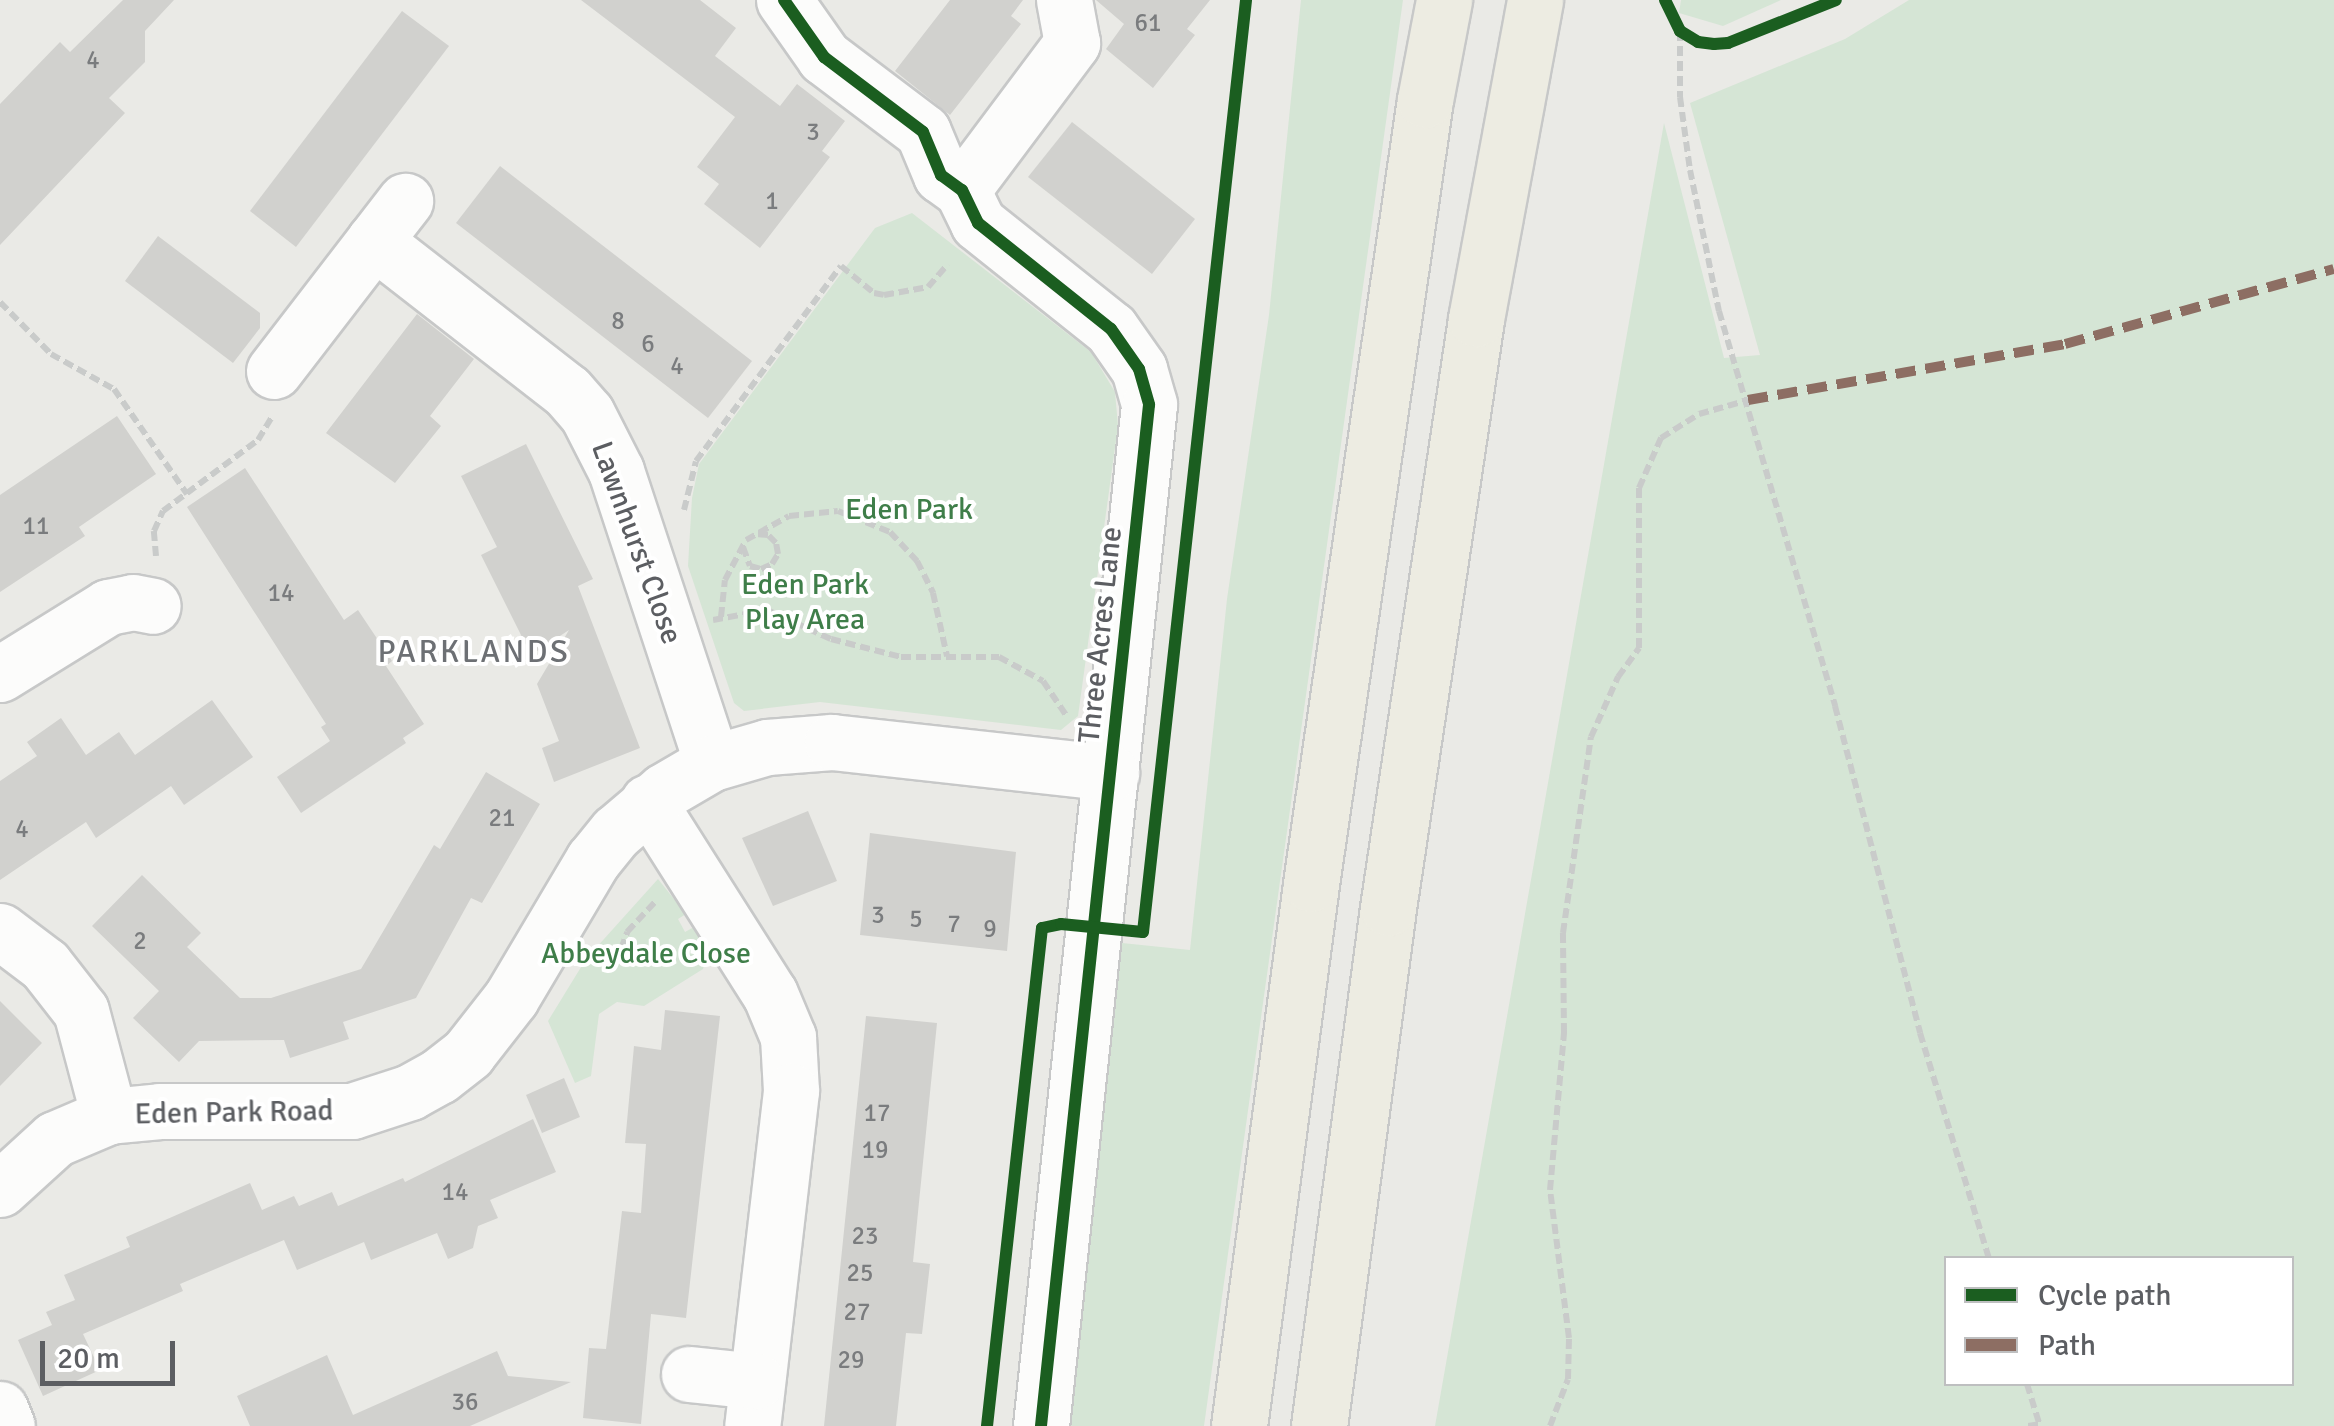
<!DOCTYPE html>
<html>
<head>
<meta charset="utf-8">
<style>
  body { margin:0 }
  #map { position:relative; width:2334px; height:1426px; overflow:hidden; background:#eaeae6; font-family:Signika,sans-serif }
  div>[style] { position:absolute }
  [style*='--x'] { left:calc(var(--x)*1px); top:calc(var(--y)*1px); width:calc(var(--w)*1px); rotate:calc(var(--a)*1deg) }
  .green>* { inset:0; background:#d5e5d5 }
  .building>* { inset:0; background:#d1d1ce }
  .path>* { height:6px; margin-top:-3px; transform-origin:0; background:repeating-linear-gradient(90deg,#c9cbca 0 10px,transparent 0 15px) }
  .roads { filter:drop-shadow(2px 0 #c7c8c8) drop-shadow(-2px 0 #c7c8c8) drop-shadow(0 2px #c7c8c8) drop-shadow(0 -2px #c7c8c8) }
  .minor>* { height:55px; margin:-27.5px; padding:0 27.5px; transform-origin:27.5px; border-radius:27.5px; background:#fcfcfb }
  .highway>* { height:55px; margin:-27.5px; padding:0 27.5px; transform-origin:27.5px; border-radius:27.5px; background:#edece2 }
  .quiet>* { height:10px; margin-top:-5px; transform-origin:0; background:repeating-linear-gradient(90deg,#8d6e63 0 20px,transparent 0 30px) }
  .cycleway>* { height:12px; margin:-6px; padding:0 6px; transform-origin:6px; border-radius:6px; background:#1b5e20 }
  span { translate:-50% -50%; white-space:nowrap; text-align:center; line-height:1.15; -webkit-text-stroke:8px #fff; paint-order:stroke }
  .number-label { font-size:25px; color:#7a7c7e }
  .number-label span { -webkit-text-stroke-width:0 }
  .park-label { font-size:30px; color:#3f7e49 }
  .street-label { font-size:30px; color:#5c5e62 }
  .neighbourhood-label { font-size:32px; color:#6d7074; letter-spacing:2.5px }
  .legend { position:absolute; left:1944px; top:1256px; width:350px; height:130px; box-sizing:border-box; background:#fff; border:2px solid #bebfc0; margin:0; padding:12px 18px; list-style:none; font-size:30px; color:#5c5e62 }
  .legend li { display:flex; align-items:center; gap:20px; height:50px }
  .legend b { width:50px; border:2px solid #bebfc0 }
  .scale { position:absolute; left:40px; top:1341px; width:135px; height:45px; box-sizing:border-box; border:5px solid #5c5e62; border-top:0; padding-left:12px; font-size:30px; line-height:35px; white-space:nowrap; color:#5c5e62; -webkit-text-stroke:8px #fff; paint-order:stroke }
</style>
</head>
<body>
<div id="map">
  <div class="green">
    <i style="clip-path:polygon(1301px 0,1403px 0,1204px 1426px,1069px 1426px,1122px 943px,1190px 950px,1227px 599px,1269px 315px)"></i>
    <i style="clip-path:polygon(1681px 0,1781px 0,1723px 26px,1679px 13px)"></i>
    <i style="clip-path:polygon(evenodd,1909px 0,2334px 0,2334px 1426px,1435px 1426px,1664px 123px,1724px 358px,1760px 355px,1690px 103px,1845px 39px,1909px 0,1946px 1258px,2292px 1258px,2292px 1384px,1946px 1384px,1946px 1258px)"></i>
    <i style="clip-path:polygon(912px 213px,1091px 352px,1115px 392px,1118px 426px,1078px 716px,1061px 730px,820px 702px,744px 711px,734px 703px,688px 566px,692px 498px,699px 464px,875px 228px)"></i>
    <i style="clip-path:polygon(658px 879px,686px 914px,678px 919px,685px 932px,694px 927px,709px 950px,703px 969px,644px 1006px,617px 1002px,599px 1014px,591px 1076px,575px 1083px,548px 1021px,586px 959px)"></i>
  </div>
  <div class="building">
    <i style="clip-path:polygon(123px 0,174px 0,145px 31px,145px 62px,109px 98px,125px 113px,0 245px,0 104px,60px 42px,70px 52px)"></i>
    <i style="clip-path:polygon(581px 0,700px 0,736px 28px,715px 56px,780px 106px,797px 84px,845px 121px,822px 151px,830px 157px,760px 248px,704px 204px,719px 184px,697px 167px,735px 117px)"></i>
    <i style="clip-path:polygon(950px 0,1023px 0,1011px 16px,1021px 24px,950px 115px,895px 71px)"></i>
    <i style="clip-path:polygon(1096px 0,1210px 0,1187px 29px,1195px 35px,1153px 88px,1106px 49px,1124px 24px)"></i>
    <i style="clip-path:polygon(402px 11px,449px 46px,296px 247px,250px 211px)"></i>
    <i style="clip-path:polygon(1072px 122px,1195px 219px,1152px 274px,1028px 177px)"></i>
    <i style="clip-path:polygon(500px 166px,752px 361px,708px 418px,456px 223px)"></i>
    <i style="clip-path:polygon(158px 236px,260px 313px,260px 328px,233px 363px,125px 281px)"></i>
    <i style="clip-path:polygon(417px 314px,474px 359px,430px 416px,441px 426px,395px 483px,326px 433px)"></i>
    <i style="clip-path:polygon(117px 416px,156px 474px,79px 527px,85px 536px,0 592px,0 495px)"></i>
    <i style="clip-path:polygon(526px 444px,593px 579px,578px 586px,640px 748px,554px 782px,542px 748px,559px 741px,537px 684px,569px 630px,531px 655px,481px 555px,497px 547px,461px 476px)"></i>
    <i style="clip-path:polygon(245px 468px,344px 620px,358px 610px,392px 661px,386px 666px,424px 724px,403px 738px,406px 743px,301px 813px,277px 777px,330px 741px,321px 727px,326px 724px,187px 507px)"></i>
    <i style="clip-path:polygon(212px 700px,253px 757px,184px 805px,171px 786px,96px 838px,86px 822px,0 880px,0 781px,37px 756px,27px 742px,61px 718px,86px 755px,119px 732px,135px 755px)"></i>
    <i style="clip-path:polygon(486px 772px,540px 804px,482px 903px,471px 898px,416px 998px,343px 1022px,349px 1039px,290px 1058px,284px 1040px,199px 1041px,179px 1062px,133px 1018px,159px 991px,92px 926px,142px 875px,201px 933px,187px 947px,240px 998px,271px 998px,361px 969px,434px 845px,440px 849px)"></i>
    <i style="clip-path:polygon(808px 811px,837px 881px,773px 906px,742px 838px)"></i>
    <i style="clip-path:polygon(870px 833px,1016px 852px,1007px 951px,860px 935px)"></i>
    <i style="clip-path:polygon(0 1001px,42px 1043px,0 1086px)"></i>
    <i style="clip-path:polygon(665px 1010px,720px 1016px,686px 1318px,651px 1314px,641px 1424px,583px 1418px,589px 1348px,606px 1349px,622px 1211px,641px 1213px,646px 1144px,625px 1143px,634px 1046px,661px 1050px)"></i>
    <i style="clip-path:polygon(866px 1016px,937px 1023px,913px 1262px,930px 1264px,922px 1334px,906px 1333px,896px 1426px,824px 1426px)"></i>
    <i style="clip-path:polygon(564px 1078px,580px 1117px,542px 1133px,526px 1095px)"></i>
    <i style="clip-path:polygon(533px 1119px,556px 1172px,490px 1200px,498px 1218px,478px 1226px,473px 1248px,448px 1259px,437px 1233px,371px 1260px,364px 1242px,297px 1270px,284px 1240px,180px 1284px,183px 1291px,83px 1334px,100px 1370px,43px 1396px,18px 1340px,52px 1325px,46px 1312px,75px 1300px,64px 1275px,130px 1247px,126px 1237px,250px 1183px,262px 1210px,294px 1196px,299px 1206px,332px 1192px,338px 1206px,403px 1178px,405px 1182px)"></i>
    <i style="clip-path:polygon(497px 1351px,508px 1376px,571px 1382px,470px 1426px,250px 1426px,237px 1396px,327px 1355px,353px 1415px)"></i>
  </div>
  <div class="path">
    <i style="--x:1680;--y:31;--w:66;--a:90"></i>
    <i style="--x:1680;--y:97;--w:74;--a:82.2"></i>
    <i style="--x:1690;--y:170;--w:144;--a:78.4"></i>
    <i style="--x:1719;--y:311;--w:412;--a:73.6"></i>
    <i style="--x:1835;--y:706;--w:338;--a:75.4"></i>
    <i style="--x:1920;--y:1033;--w:235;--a:73"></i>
    <i style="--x:0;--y:302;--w:73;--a:45.6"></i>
    <i style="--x:51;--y:354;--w:72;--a:29.1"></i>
    <i style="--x:114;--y:389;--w:128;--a:55.2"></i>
    <i style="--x:684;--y:510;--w:50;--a:-76.2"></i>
    <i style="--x:696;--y:461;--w:243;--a:-53.4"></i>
    <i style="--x:841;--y:266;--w:43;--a:39.3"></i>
    <i style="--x:874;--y:293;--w:10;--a:11"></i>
    <i style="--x:884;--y:295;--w:45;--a:-10.3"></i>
    <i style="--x:928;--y:287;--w:30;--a:-49"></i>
    <i style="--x:743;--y:547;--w:20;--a:70"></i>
    <i style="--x:750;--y:566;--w:11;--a:15"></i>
    <i style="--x:761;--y:569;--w:12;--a:-24"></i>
    <i style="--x:772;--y:564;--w:12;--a:-59"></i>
    <i style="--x:778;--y:554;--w:11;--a:-100"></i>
    <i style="--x:776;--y:543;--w:11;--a:-135"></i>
    <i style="--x:768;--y:535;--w:12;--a:-175"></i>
    <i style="--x:156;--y:556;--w:25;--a:-95"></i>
    <i style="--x:154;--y:531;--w:22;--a:-66"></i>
    <i style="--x:163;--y:511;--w:119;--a:-36.8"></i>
    <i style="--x:258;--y:440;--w:26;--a:-59"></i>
    <i style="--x:721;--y:617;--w:37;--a:-84"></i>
    <i style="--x:725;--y:580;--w:45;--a:-62.3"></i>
    <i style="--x:746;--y:540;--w:49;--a:-29.2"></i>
    <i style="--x:789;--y:516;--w:49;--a:-5.8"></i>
    <i style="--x:838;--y:511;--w:56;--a:22"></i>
    <i style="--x:890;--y:532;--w:40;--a:47"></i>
    <i style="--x:917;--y:561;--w:36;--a:63"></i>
    <i style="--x:933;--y:593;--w:65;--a:77.5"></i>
    <i style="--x:713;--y:620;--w:55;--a:-10.5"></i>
    <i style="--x:767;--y:610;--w:70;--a:24.4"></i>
    <i style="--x:831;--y:639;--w:72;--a:14.4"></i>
    <i style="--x:901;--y:657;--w:98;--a:0"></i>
    <i style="--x:999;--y:657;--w:50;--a:28.6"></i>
    <i style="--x:1043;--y:681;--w:41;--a:55.9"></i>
    <i style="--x:616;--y:963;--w:33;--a:-70"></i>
    <i style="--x:627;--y:932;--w:41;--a:-47"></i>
    <i style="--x:2027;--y:1384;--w:44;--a:72.8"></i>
    <i style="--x:1550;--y:1426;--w:50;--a:-69"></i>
    <i style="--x:1568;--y:1379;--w:41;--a:-88.6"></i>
    <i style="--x:1569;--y:1338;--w:149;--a:-97.3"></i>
    <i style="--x:1550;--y:1190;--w:158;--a:-84.9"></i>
    <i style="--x:1564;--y:1033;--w:100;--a:-90.6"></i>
    <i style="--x:1563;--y:933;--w:198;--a:-81.9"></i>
    <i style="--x:1591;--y:737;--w:66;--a:-65.8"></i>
    <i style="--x:1618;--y:677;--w:36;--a:-54"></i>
    <i style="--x:1639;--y:648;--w:160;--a:-90"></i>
    <i style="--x:1639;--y:488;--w:55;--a:-66.3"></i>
    <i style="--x:1661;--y:438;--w:45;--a:-32.3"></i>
    <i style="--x:1699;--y:414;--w:51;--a:-15.9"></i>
    <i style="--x:2028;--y:1426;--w:12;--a:-9"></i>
  </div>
  <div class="roads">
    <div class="minor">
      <i style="--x:784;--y:0;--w:70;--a:54.9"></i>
      <i style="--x:824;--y:57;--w:124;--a:37.1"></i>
      <i style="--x:923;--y:132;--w:47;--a:67.3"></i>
      <i style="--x:941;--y:175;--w:26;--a:36"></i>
      <i style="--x:962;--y:190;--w:37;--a:64"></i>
      <i style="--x:978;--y:223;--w:170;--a:38.6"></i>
      <i style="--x:1111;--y:329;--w:49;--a:55"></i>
      <i style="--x:1139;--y:369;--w:37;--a:74"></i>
      <i style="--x:1149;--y:405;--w:1027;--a:96.04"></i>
      <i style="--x:962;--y:190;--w:184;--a:-53.2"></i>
      <i style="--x:1072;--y:43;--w:44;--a:-100.5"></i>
      <i style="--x:374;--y:241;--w:51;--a:-52.2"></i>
      <i style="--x:274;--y:371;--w:164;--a:-52.4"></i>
      <i style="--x:374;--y:241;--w:244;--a:37.9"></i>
      <i style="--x:567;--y:391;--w:30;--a:49"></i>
      <i style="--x:587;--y:414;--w:64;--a:63"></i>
      <i style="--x:616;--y:471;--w:307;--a:71.8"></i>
      <i style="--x:0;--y:674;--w:127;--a:-31.8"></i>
      <i style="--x:108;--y:607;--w:25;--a:-11"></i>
      <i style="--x:133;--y:602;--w:20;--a:11"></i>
      <i style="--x:648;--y:802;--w:227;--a:57.6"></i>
      <i style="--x:770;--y:994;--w:47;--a:67.3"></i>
      <i style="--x:788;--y:1037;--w:54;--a:86.8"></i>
      <i style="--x:791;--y:1091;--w:337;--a:96.6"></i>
      <i style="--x:0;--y:931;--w:56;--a:37.1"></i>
      <i style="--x:45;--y:965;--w:58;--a:52"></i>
      <i style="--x:81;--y:1011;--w:109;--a:75.1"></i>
      <i style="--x:0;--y:1189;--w:74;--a:-42.3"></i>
      <i style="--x:55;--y:1139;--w:59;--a:-23.1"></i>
      <i style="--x:109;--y:1116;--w:51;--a:-5.6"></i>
      <i style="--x:160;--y:1111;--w:192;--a:0"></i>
      <i style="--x:352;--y:1111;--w:61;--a:-18.1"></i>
      <i style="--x:410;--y:1092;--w:33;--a:-29"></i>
      <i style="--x:439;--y:1076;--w:37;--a:-38"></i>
      <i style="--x:468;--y:1053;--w:70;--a:-52"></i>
      <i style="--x:511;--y:998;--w:161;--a:-59.3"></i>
      <i style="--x:593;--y:860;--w:36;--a:-51"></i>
      <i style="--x:616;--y:832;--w:63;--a:-40.5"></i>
      <i style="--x:664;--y:791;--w:56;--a:-30.3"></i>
      <i style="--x:712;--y:763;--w:57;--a:-16.2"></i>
      <i style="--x:767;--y:747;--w:65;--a:-4.4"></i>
      <i style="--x:832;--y:742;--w:281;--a:6.3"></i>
      <i style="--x:689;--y:1374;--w:68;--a:5.9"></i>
      <i style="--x:0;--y:1409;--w:18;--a:68"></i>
    </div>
    <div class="highway">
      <i style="--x:1239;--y:1426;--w:547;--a:-82.43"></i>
      <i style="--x:1311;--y:884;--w:792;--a:-81.73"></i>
      <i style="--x:1425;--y:100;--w:102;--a:-79.2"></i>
      <i style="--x:1319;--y:1426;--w:523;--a:-82.41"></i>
      <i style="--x:1388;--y:908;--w:596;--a:-81.5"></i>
      <i style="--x:1476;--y:319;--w:324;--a:-79.5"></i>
    </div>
  </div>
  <div class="quiet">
    <i style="--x:1748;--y:400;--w:322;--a:-10"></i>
    <i style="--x:2065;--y:344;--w:279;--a:-15.6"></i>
  </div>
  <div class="cycleway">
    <i style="--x:784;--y:0;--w:70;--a:54.9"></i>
    <i style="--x:824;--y:57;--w:124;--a:37.1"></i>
    <i style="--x:923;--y:132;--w:47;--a:67.3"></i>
    <i style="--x:941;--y:175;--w:26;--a:36"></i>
    <i style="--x:962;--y:190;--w:37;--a:64"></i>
    <i style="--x:978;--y:223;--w:170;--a:38.6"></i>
    <i style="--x:1111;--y:329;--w:49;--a:55"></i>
    <i style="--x:1139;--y:369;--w:37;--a:74"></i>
    <i style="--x:1149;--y:405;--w:1027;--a:96.04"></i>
    <i style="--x:1665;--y:0;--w:34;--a:64"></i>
    <i style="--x:1680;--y:31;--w:21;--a:31"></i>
    <i style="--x:1698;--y:42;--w:16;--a:7"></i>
    <i style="--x:1714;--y:44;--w:14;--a:-4"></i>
    <i style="--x:1728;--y:43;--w:116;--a:-21.7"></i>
    <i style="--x:987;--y:1426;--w:501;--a:-83.7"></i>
    <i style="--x:1042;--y:928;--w:19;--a:-12"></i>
    <i style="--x:1061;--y:924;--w:82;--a:5.6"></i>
    <i style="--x:1143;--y:932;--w:938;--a:-83.69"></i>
  </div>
  <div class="number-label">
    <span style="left:1148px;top:23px">61</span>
    <span style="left:93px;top:60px">4</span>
    <span style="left:813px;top:132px">3</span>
    <span style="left:772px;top:201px">1</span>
    <span style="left:618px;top:321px">8</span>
    <span style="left:648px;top:344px">6</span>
    <span style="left:677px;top:366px">4</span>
    <span style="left:36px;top:526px">11</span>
    <span style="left:281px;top:593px">14</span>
    <span style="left:502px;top:818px">21</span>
    <span style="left:22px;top:829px">4</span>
    <span style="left:878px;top:915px">3</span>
    <span style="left:916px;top:919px">5</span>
    <span style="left:954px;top:924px">7</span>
    <span style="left:990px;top:929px">9</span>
    <span style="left:140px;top:941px">2</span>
    <span style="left:877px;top:1113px">17</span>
    <span style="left:875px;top:1150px">19</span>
    <span style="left:455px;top:1192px">14</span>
    <span style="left:865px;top:1236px">23</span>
    <span style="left:860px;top:1273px">25</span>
    <span style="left:857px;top:1312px">27</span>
    <span style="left:851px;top:1360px">29</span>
    <span style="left:465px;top:1402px">36</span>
  </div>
  <div class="park-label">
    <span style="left:909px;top:510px">Eden Park</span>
    <span style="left:805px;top:602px">Eden Park<br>Play Area</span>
    <span style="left:646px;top:954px">Abbeydale Close</span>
  </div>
  <div class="street-label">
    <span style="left:636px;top:543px;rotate:70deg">Lawnhurst Close</span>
    <span style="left:1101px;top:635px;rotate:-84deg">Three Acres Lane</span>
    <span style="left:234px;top:1113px;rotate:-1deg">Eden Park Road</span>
  </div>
  <div class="neighbourhood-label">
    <span style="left:474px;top:652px">PARKLANDS</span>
  </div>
  <ul class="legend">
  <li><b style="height:12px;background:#1b5e20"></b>Cycle path</li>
  <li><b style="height:12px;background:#8d6e63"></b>Path</li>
  </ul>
  <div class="scale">20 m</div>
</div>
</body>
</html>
